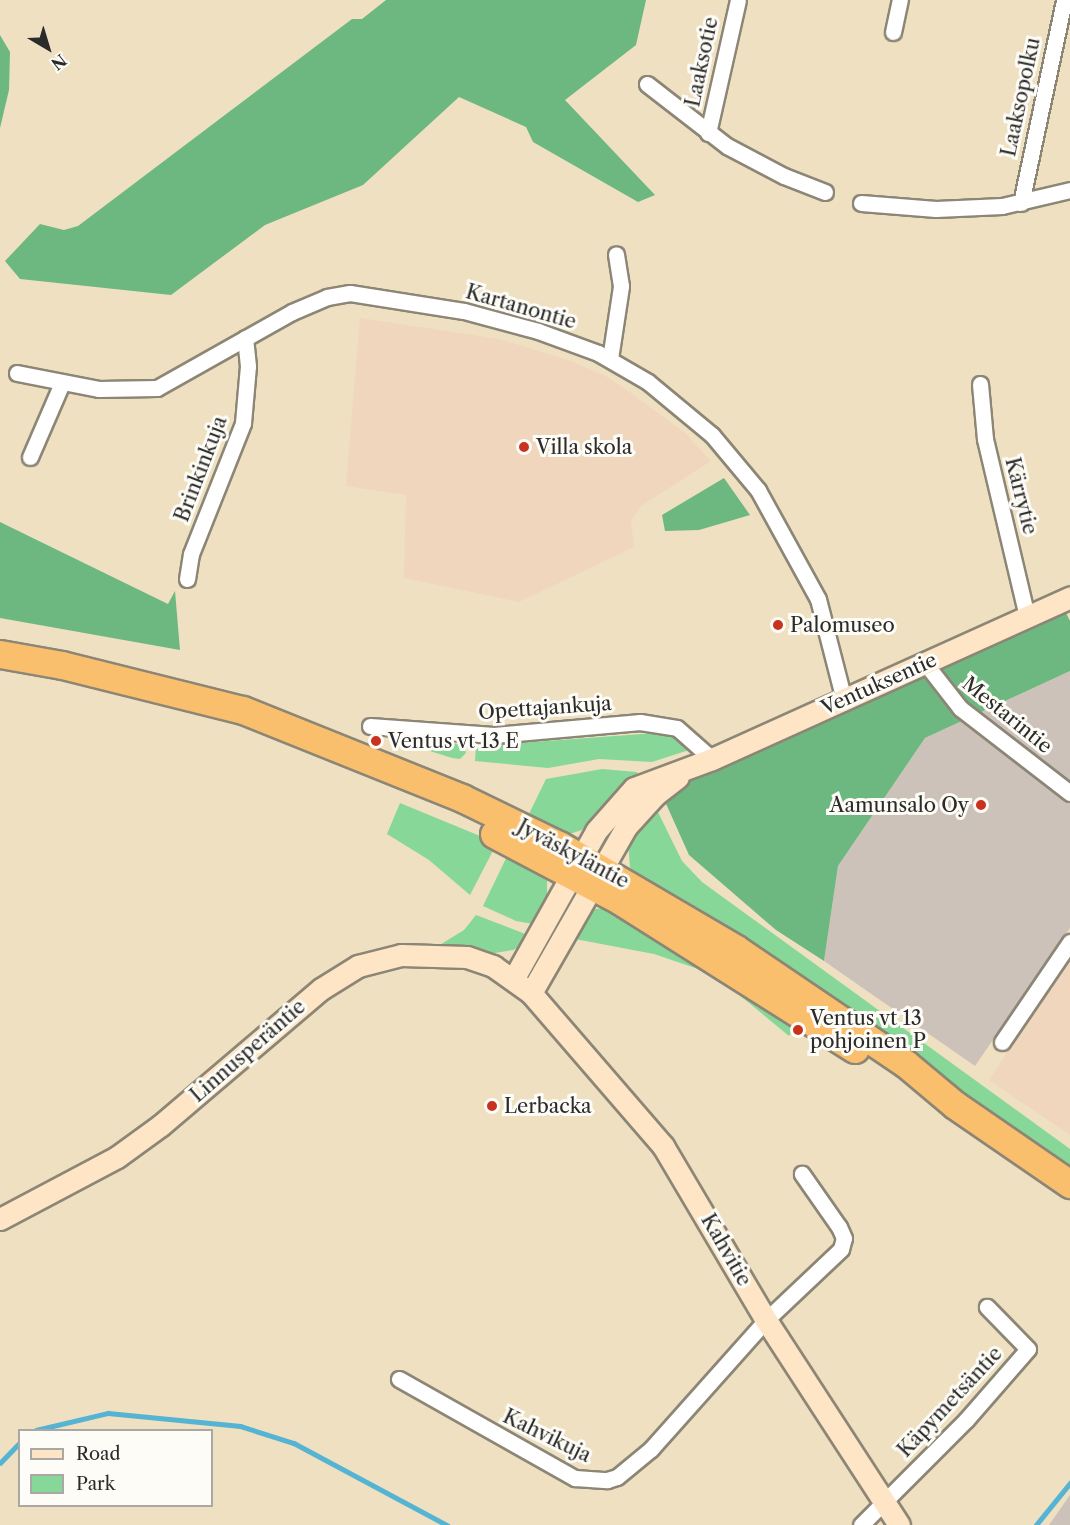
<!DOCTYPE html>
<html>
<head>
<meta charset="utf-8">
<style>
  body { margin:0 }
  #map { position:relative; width:1070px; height:1525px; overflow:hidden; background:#eee0c0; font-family:"Libre Caslon Text",serif }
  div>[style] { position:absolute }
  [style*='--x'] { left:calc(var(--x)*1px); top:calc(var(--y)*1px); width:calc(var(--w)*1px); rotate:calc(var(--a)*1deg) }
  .built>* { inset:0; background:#efd6bc }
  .industrial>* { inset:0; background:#cdc2b9 }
  .green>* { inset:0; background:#87d898 }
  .forest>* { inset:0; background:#6db880 }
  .stream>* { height:4.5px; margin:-2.25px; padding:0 2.25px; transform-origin:2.25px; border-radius:2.25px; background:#55b3d3 }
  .roads { filter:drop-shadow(2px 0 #8c8676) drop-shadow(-2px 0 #8c8676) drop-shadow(0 2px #8c8676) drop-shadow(0 -2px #8c8676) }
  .street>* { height:15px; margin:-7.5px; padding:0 7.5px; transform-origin:7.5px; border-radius:7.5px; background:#fff }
  .secondary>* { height:21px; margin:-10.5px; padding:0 10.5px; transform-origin:10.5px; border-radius:10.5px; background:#fde5c5 }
  .highway>* { height:27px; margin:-13.5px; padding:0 13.5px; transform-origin:13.5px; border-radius:13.5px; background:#f9bf6d }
  .dots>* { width:16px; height:16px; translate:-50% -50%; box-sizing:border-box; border:3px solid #fdfcf7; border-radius:50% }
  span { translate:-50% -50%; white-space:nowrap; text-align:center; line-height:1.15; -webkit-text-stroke:6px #fdfcf7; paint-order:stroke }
  .street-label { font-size:20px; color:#2b2b2b }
  .poi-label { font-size:20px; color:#2b2b2b }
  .left { translate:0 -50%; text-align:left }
  .right { translate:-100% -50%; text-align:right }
  .legend { position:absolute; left:18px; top:1429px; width:195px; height:78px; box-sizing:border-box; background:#fdfcf7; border:2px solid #a9a8a5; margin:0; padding:8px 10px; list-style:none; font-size:18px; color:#2b2b2b }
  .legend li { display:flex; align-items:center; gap:12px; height:30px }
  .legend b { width:30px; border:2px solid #a9a8a5 }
  .north { position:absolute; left:18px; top:18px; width:60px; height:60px; -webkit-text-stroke:4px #fdfcf7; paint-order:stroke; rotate:142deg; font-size:16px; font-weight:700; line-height:24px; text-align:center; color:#2b2b2b }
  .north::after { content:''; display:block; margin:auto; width:21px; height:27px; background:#2b2b2b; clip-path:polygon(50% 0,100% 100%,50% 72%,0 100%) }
</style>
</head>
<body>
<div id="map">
  <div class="built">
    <i style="clip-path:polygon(360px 318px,499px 339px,568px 360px,604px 375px,631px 393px,685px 433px,711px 461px,641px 506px,631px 521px,634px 547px,519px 602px,404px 578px,406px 495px,346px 486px)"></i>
    <i style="clip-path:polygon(1070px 957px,1070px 1135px,989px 1080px)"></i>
  </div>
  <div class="industrial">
    <i style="clip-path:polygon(1070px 671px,1070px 928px,975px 1066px,824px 961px,838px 866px,925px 738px)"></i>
    <i style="clip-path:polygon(1070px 1495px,1070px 1525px,1049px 1525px)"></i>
  </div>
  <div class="green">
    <i style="clip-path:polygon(670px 732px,689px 750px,652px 762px,599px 759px,548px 768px,475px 761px,476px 746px)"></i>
    <i style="clip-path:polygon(398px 736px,465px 745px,466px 753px,460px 759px,452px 758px,414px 746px)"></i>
    <i style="clip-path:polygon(602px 769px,637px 772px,640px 780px,607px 802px,582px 830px,563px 836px,527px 818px,546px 779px)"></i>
    <i style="clip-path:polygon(400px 803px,497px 843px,470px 895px,429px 860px,387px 834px)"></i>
    <i style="clip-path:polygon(655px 806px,682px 861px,702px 882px,1070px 1149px,1070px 1166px,694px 912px,640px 880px,630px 867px,628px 842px)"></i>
    <i style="clip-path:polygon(510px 850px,547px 876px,547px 896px,534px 924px,516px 921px,483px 906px)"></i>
    <i style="clip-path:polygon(614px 907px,720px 970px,794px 1029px,789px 1036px,726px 984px,707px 972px,654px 954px,575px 939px,595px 909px)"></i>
    <i style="clip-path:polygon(476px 915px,528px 935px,526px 943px,513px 950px,489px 954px,438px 946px,464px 930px)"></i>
  </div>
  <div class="forest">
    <i style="clip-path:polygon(386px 0,646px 0,636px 45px,565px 100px,655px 195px,638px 202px,533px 142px,526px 127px,459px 97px,363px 185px,265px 225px,171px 295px,20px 279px,5px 261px,40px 224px,64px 230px,78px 226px,352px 19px,362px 19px)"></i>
    <i style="clip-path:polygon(0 35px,10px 52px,9px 90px,0 128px)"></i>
    <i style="clip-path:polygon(724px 478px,750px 515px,699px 530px,665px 531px,662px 515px)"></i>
    <i style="clip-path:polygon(0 522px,168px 604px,175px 591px,180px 650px,0 618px)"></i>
    <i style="clip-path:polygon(1064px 609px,1070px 621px,1070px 671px,925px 738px,838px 866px,824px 961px,776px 930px,689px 855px,663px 797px,693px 779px)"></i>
  </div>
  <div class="stream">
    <i style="--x:36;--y:1430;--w:74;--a:-13.3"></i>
    <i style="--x:108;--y:1413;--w:133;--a:5.6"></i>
    <i style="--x:240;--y:1426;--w:57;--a:17.5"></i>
    <i style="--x:294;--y:1443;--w:174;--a:28.2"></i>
    <i style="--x:0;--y:1463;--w:29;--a:-46"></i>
    <i style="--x:1036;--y:1525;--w:54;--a:-51"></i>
  </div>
  <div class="roads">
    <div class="street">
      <i style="--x:893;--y:32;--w:33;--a:-78"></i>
      <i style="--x:647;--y:84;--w:101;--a:37.8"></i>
      <i style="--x:727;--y:146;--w:64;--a:27.8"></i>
      <i style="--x:784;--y:176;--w:44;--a:21.3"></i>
      <i style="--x:708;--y:133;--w:136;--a:-77.3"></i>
      <i style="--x:861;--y:203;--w:75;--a:4.6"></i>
      <i style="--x:936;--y:209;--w:66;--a:-2.6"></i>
      <i style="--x:1002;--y:206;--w:70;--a:-13.2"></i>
      <i style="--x:1021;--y:203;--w:208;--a:-78"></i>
      <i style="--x:610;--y:359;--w:74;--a:-81.4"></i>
      <i style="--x:621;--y:286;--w:32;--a:-99"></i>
      <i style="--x:17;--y:373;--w:84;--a:11"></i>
      <i style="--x:99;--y:389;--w:58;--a:-1"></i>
      <i style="--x:157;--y:388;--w:155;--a:-29.4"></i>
      <i style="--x:292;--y:312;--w:38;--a:-23"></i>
      <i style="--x:327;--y:297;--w:23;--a:-10"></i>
      <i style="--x:350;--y:293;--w:115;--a:9"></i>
      <i style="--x:464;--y:311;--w:77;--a:15.1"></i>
      <i style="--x:538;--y:331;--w:64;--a:20.1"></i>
      <i style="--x:598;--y:353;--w:58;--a:30.1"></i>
      <i style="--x:648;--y:382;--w:83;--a:39.6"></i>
      <i style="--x:712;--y:435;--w:72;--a:50.1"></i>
      <i style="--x:758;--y:490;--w:124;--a:61.2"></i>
      <i style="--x:818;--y:599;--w:104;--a:75.6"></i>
      <i style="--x:980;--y:384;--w:55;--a:84.8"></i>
      <i style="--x:985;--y:439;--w:182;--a:76.7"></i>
      <i style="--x:30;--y:457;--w:81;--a:-66.6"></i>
      <i style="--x:187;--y:579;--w:25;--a:-81"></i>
      <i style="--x:191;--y:554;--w:141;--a:-68.3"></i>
      <i style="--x:243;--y:423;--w:57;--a:-85"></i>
      <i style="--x:248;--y:366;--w:28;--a:-96"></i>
      <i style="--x:925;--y:663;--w:57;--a:52.1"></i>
      <i style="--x:960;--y:708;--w:139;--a:37.7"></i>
      <i style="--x:370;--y:726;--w:124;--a:4.2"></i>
      <i style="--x:494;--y:735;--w:147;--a:-5.1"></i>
      <i style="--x:640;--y:722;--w:37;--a:9"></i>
      <i style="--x:677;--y:728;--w:47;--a:41.5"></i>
      <i style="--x:1002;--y:1042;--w:121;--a:-55.8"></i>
      <i style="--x:399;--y:1379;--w:202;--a:29.4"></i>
      <i style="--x:575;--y:1478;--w:32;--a:4"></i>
      <i style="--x:607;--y:1480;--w:10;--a:-17"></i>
      <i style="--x:617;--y:1477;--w:44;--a:-39.5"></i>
      <i style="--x:651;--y:1449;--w:173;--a:-48.3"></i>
      <i style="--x:766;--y:1320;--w:103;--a:-43.4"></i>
      <i style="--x:841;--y:1249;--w:11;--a:-75"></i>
      <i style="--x:844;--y:1238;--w:12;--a:-114"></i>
      <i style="--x:839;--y:1227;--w:65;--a:-124.9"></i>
      <i style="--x:861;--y:1525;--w:148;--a:-45"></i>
      <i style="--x:966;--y:1420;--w:94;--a:-48.9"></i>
      <i style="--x:1028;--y:1349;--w:59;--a:-134.3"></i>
    </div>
    <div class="secondary">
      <i style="--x:514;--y:978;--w:168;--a:-60.8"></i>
      <i style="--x:596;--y:831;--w:57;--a:-48.5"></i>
      <i style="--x:634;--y:788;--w:83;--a:-20.4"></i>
      <i style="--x:712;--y:759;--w:393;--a:-24.3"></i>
      <i style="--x:531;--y:993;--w:191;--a:-60.2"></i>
      <i style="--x:626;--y:827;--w:43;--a:-47.8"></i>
      <i style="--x:655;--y:795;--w:29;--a:-38"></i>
      <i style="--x:0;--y:1219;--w:132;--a:-27.9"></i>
      <i style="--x:117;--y:1157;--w:54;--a:-36"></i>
      <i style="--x:161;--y:1125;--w:210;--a:-40.4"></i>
      <i style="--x:321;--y:989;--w:44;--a:-31.9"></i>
      <i style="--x:358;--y:966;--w:44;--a:-14.3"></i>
      <i style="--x:401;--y:955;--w:66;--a:1.7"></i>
      <i style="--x:467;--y:957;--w:28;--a:19"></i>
      <i style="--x:493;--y:966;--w:47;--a:35.4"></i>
      <i style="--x:531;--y:993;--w:202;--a:49.2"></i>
      <i style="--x:663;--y:1146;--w:202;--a:59.4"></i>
      <i style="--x:766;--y:1320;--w:244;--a:57"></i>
    </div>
    <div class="highway">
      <i style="--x:0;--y:654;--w:63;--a:10.1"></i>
      <i style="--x:62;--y:665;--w:187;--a:14"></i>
      <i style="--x:243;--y:710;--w:236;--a:21.9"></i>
      <i style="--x:462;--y:798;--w:108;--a:25.9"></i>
      <i style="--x:559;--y:845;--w:205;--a:30.4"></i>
      <i style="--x:736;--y:949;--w:205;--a:34.1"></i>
      <i style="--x:906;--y:1064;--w:64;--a:39.9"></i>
      <i style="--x:955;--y:1105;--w:140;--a:34.5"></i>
      <i style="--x:494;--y:834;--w:141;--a:27.8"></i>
      <i style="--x:619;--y:900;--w:279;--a:32.3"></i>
    </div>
  </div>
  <div class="dots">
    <i style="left:524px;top:447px;background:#c8321e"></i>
    <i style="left:778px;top:625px;background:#c8321e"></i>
    <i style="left:376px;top:741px;background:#c8321e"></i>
    <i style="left:981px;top:805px;background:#c8321e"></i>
    <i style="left:798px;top:1030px;background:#c8321e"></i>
    <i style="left:492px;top:1106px;background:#c8321e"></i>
  </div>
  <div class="street-label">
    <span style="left:702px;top:62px;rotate:-78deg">Laaksotie</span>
    <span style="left:1021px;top:97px;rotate:-78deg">Laaksopolku</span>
    <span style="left:521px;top:307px;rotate:16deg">Kartanontie</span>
    <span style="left:201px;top:469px;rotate:-69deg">Brinkinkuja</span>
    <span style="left:1021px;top:496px;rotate:76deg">Kärrytie</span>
    <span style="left:879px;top:684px;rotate:-24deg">Ventuksentie</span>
    <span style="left:545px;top:708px;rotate:-4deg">Opettajankuja</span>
    <span style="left:1007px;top:715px;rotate:39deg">Mestarintie</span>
    <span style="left:573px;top:854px;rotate:28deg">Jyväskyläntie</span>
    <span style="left:248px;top:1051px;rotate:-41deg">Linnusperäntie</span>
    <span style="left:726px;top:1250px;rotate:60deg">Kahvitie</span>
    <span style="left:950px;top:1402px;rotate:-47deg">Käpymetsäntie</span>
    <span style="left:547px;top:1436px;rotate:26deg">Kahvikuja</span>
  </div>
  <div class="poi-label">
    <span class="left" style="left:536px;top:447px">Villa skola</span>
    <span class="left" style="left:790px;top:625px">Palomuseo</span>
    <span class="left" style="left:388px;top:741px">Ventus vt 13 E</span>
    <span class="right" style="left:969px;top:805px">Aamunsalo Oy</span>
    <span class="left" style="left:810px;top:1030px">Ventus vt 13<br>pohjoinen P</span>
    <span class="left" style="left:504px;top:1106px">Lerbacka</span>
  </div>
  <ul class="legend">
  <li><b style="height:8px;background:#fde5c5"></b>Road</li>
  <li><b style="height:16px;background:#87d898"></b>Park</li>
  </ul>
  <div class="north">N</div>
</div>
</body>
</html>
